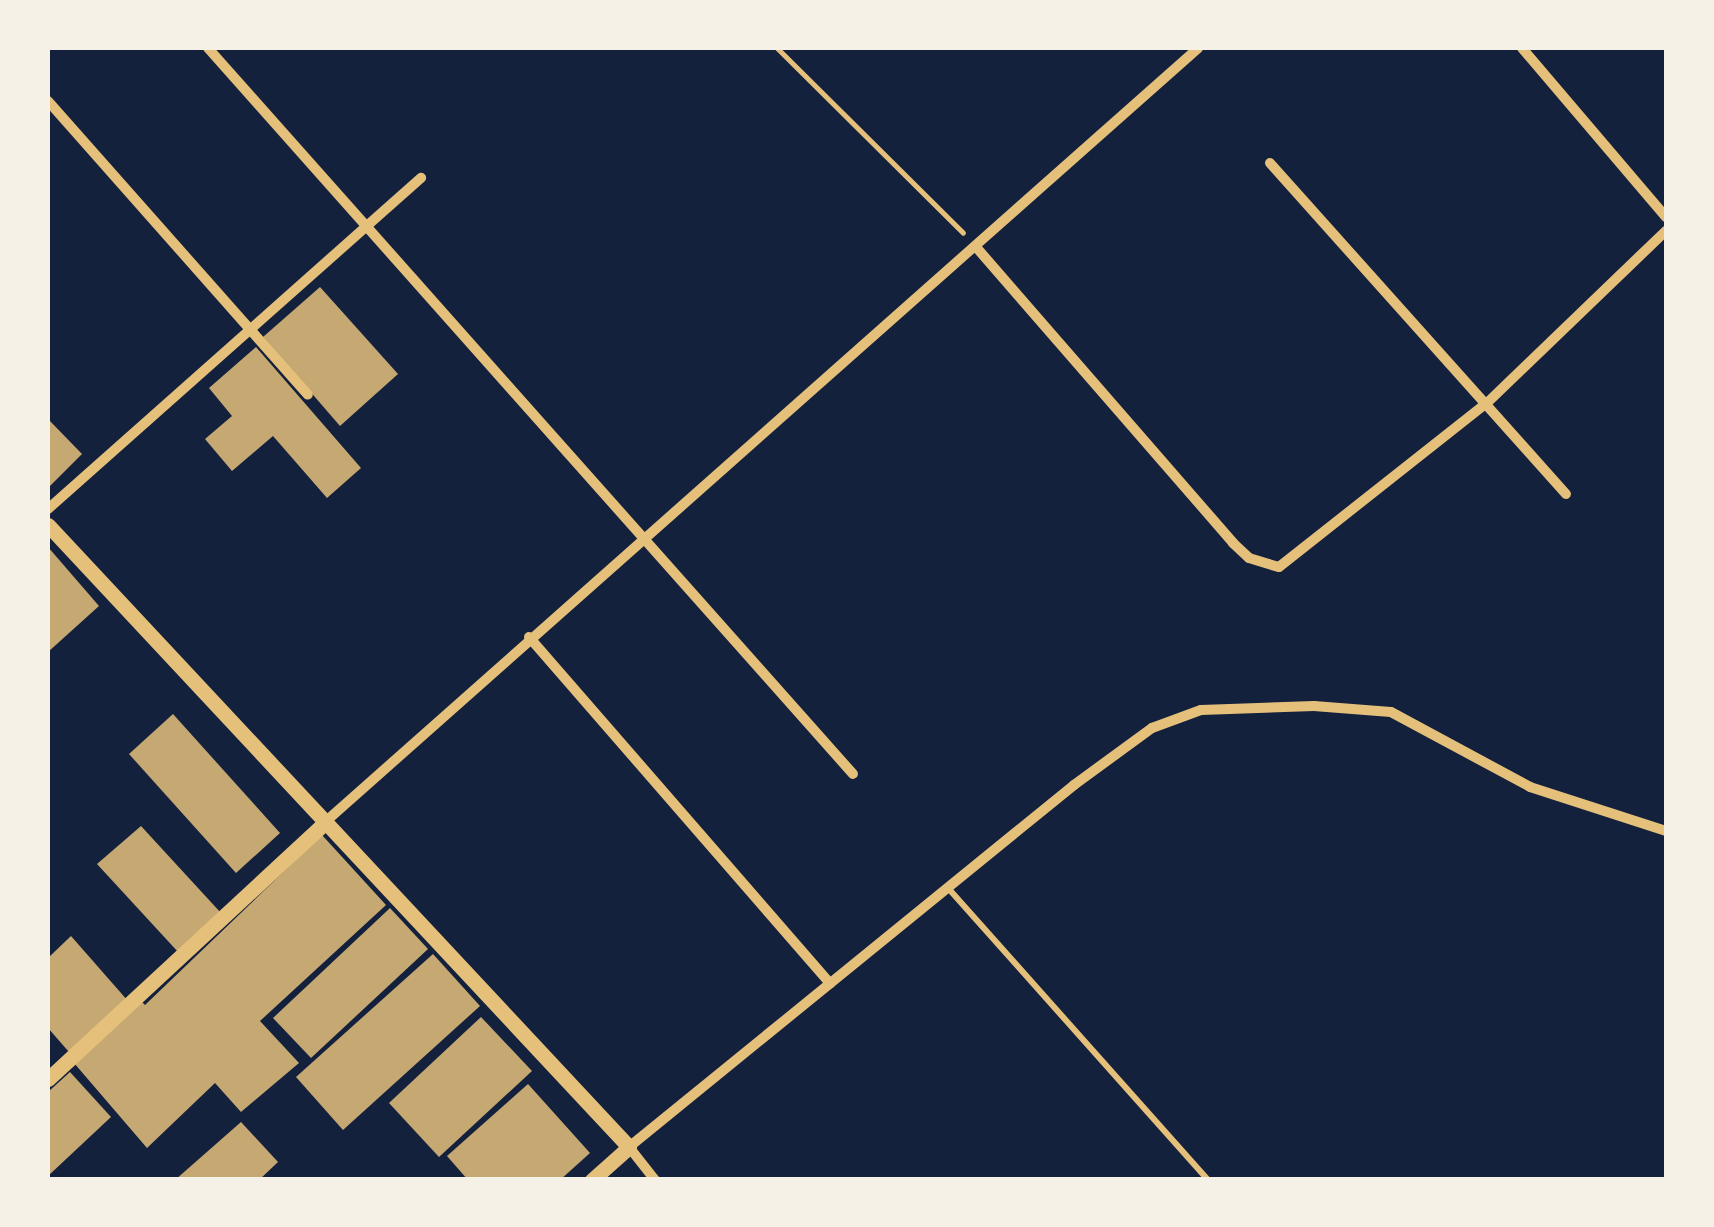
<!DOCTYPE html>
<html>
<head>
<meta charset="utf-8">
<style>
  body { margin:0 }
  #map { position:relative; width:1714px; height:1227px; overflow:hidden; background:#14213d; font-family:Lato,sans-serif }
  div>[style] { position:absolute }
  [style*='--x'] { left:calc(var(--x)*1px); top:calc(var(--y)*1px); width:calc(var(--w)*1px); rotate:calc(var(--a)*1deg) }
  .building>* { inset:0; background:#c6a872 }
  .path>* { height:5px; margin:-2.5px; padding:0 2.5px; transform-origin:2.5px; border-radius:2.5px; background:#e5c07b }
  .service>* { height:6px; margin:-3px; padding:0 3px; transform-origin:3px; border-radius:3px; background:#e5c07b }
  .minor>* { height:10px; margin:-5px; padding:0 5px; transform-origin:5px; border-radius:5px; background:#e5c07b }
  .tertiary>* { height:15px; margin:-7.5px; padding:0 7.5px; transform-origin:7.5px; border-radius:7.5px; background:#e5c07b }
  span { translate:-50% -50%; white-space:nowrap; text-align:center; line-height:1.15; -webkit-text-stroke:8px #f6f1e7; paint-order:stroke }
  .frame { position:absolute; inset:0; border:50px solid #f6f1e7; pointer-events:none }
</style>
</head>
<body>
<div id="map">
  <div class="building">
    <i style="clip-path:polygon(320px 287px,398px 374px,340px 426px,263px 337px)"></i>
    <i style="clip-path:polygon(256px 347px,361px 468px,327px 498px,273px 436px,232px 471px,205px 439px,232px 416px,209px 388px)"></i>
    <i style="clip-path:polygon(48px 419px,82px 454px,48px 488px)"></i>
    <i style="clip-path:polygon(48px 547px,99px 606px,48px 652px)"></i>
    <i style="clip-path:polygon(173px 714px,280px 833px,236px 873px,129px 754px)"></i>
    <i style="clip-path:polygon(141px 826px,221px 913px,179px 953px,97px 864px)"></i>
    <i style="clip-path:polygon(322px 835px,386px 905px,260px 1021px,299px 1063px,241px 1112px,215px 1083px,147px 1148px,74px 1063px,141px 1001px,145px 1005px)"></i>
    <i style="clip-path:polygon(390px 908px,428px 949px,311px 1058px,273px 1018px)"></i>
    <i style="clip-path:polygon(71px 936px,128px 1001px,69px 1052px,48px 1028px,48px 958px)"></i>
    <i style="clip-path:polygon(433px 954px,480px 1006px,343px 1130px,296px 1077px)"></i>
    <i style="clip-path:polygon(481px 1017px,532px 1071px,439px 1157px,389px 1103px)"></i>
    <i style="clip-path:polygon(70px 1072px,111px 1117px,48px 1176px,48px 1092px)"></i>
    <i style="clip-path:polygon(528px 1084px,590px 1153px,560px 1180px,468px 1180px,447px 1156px)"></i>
    <i style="clip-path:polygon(241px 1122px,278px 1162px,259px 1180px,175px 1180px)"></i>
  </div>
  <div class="path">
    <i style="--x:777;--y:48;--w:262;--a:44.8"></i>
  </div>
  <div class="service">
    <i style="--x:948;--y:888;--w:391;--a:48.3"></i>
  </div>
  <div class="minor">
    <i style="--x:208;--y:48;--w:971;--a:48.38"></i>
    <i style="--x:1522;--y:48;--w:222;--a:49.6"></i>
    <i style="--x:48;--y:101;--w:392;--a:48.5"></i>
    <i style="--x:1270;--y:163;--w:444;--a:48.2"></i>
    <i style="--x:976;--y:247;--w:392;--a:49"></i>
    <i style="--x:1233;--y:543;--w:22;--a:43"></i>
    <i style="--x:1249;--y:558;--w:31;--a:17"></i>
    <i style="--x:1279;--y:567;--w:266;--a:-38.3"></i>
    <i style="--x:1488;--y:402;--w:247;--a:-43.9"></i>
    <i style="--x:48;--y:509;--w:499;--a:-41.6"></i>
    <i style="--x:529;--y:637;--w:459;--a:49"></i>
    <i style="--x:324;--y:823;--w:1168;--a:-41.56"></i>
    <i style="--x:655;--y:1180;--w:42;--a:-128.2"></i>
    <i style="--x:629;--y:1147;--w:574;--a:-39.13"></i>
    <i style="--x:1074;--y:785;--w:97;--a:-36.2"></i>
    <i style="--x:1152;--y:728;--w:52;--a:-20.2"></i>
    <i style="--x:1201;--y:710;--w:113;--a:-2"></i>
    <i style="--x:1314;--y:706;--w:77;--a:4.5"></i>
    <i style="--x:1391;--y:712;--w:158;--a:28.3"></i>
    <i style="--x:1530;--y:787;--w:143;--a:17.9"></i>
  </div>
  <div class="tertiary">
    <i style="--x:48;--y:525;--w:851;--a:46.95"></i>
    <i style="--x:629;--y:1147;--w:50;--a:138.3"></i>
    <i style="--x:48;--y:1079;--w:375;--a:-42.8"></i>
  </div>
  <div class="frame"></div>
</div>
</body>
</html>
